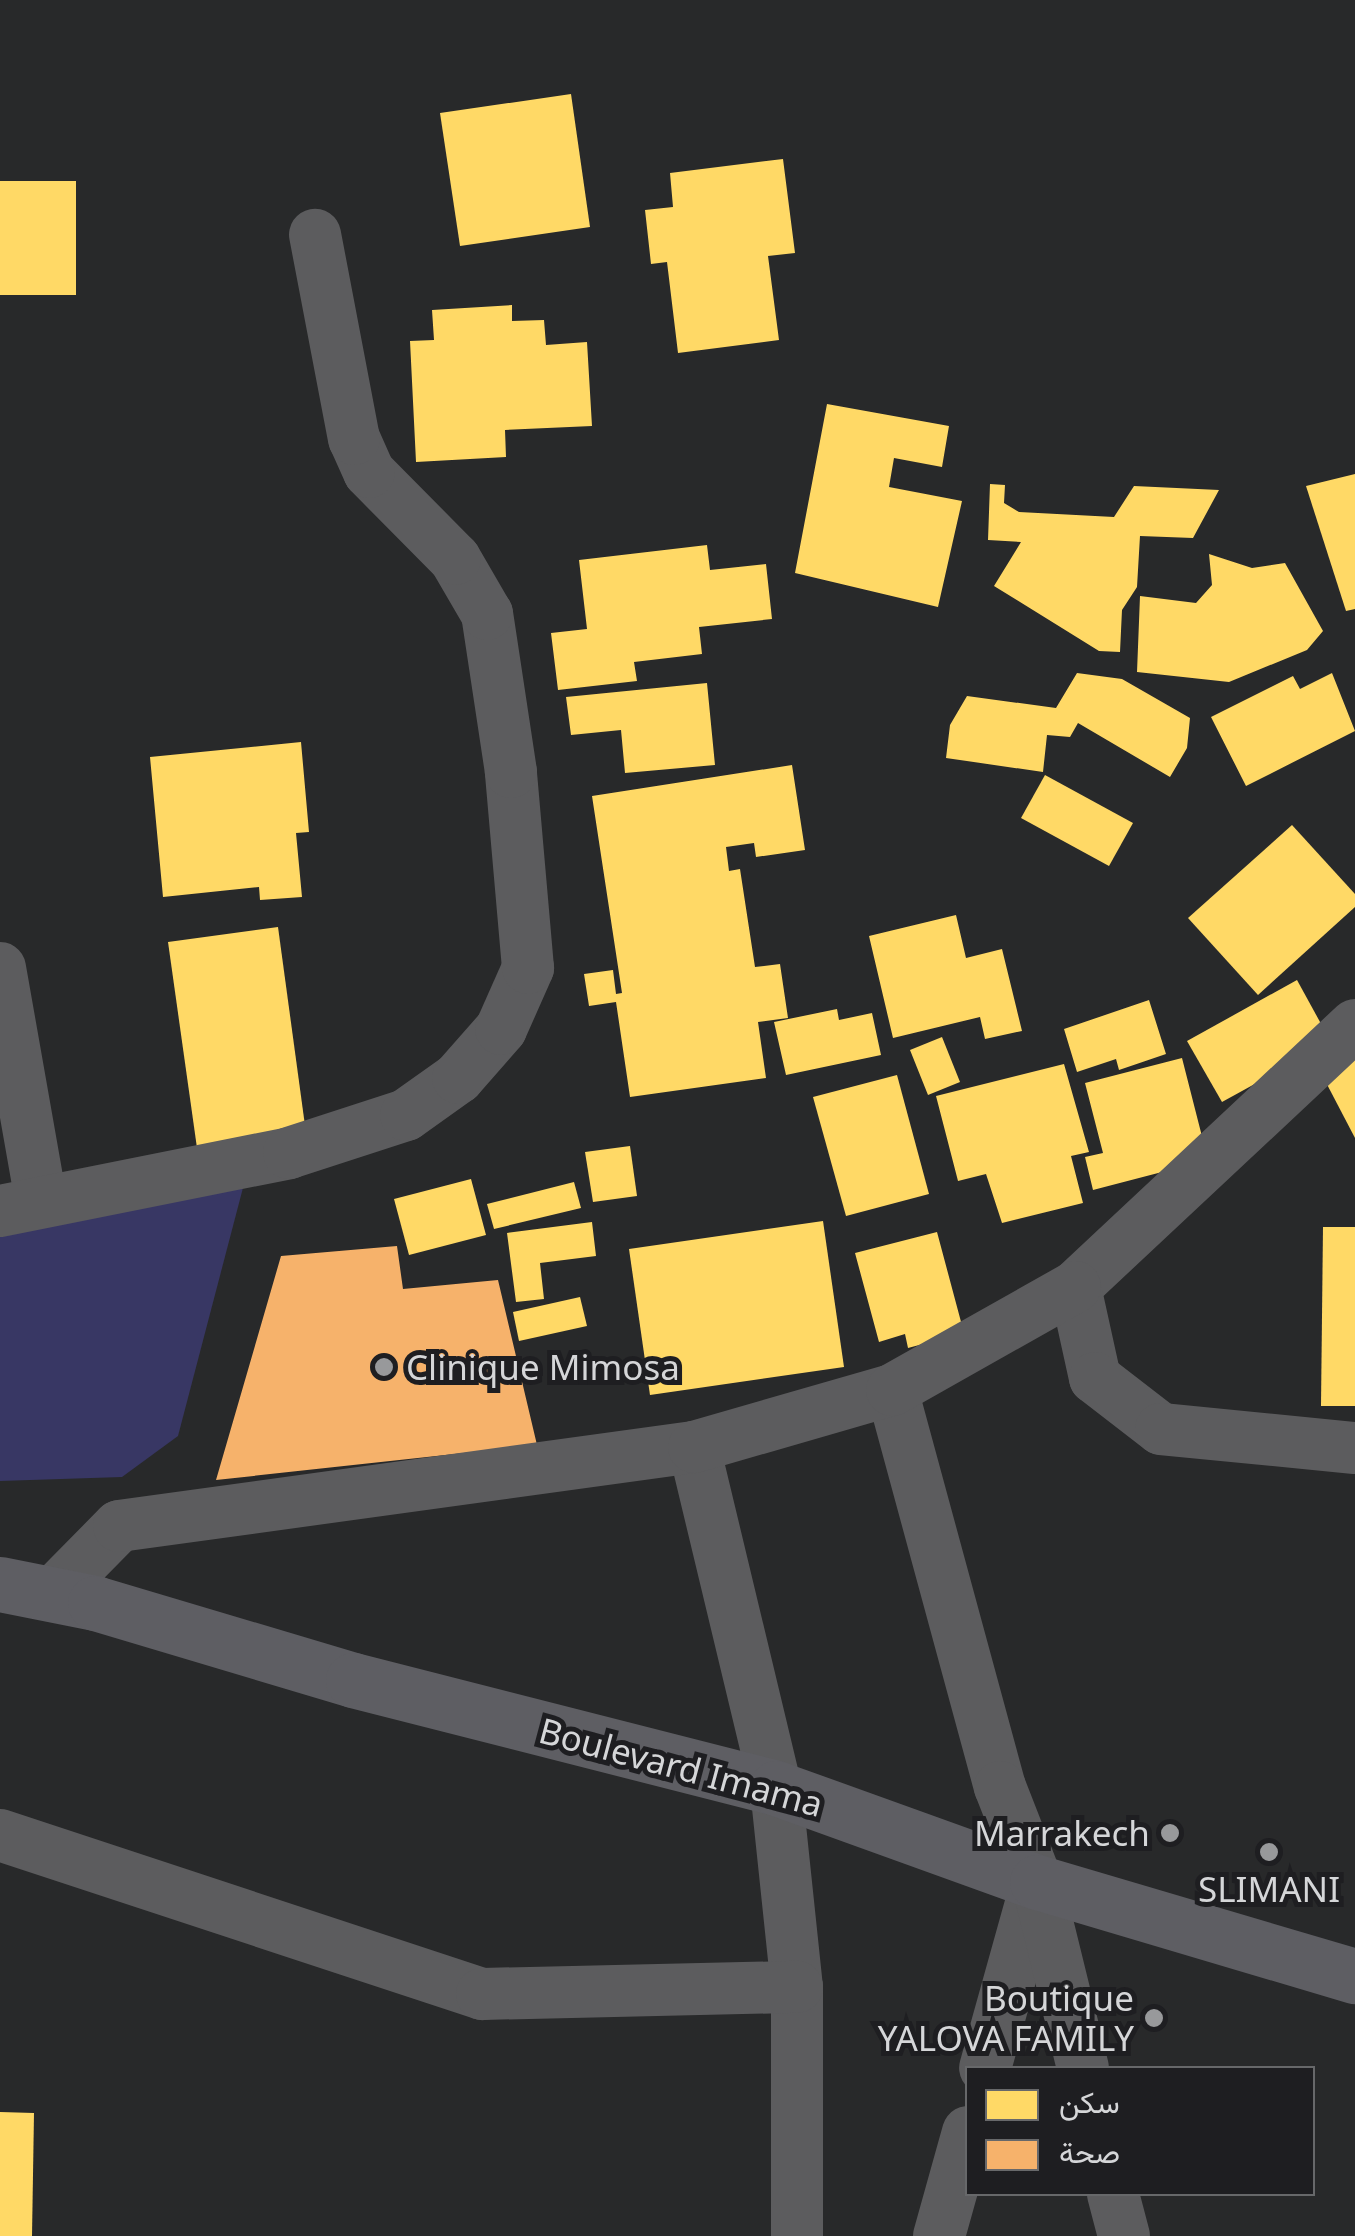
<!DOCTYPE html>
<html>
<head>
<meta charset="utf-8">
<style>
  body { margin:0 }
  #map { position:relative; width:1355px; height:2236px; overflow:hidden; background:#28292a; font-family:"Noto Sans",Vazirmatn,sans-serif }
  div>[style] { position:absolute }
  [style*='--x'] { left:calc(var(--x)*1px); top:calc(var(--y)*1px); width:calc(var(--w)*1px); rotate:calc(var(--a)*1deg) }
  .green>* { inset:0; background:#383764 }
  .homes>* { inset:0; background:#ffd966 }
  .health>* { inset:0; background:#f6b26b }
  .street>* { height:52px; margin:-26px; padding:0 26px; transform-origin:26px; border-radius:26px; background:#5c5c5e }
  .primary>* { height:55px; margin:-27.5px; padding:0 27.5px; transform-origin:27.5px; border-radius:27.5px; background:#5e5e63 }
  .dots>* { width:28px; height:28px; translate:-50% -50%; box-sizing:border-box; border:5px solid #1e1e21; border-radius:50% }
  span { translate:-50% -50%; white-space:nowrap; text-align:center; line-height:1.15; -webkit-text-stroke:10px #1e1e21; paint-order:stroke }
  .poi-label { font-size:35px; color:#d5d6d8 }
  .left { translate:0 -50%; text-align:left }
  .right { translate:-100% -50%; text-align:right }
  .street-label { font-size:35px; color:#d5d6d8 }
  .legend { position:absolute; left:965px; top:2066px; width:350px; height:130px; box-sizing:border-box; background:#1e1e21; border:2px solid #67686a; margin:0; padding:12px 18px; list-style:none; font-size:30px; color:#d5d6d8 }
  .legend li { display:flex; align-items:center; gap:20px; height:50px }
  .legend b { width:50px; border:2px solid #67686a }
</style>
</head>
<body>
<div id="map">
  <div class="green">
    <i style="clip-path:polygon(244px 1184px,178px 1436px,122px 1477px,0 1481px,0 1237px)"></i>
  </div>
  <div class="homes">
    <i style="clip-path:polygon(571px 94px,590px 227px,460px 246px,440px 113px)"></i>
    <i style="clip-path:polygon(783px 159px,795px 253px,768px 256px,779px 340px,678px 353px,667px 262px,651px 264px,645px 210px,673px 207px,670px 173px)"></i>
    <i style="clip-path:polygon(0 181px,76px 181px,76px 295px,0 295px)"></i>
    <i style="clip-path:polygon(512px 305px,512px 321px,544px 320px,546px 345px,587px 342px,592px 426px,505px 430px,506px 457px,416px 462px,410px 341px,434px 340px,432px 310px)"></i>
    <i style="clip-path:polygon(827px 404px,949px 426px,942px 467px,894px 458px,889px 487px,962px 501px,938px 607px,795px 573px)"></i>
    <i style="clip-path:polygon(1355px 474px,1355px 609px,1346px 611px,1306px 486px)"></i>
    <i style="clip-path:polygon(990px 484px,1005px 485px,1004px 503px,1019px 512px,1114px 517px,1134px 486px,1219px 490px,1193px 538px,1140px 536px,1137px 587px,1122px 610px,1120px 652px,1099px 651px,994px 586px,1021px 542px,988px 540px)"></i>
    <i style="clip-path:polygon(707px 545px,710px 570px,766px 564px,772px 619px,699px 627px,702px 654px,634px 662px,637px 681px,558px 690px,551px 633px,587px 629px,579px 560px)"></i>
    <i style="clip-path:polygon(1209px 554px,1252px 568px,1285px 563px,1323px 631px,1307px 650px,1229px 682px,1137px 672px,1140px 596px,1196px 603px,1212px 585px)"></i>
    <i style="clip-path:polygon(1077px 673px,1122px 679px,1190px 718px,1187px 748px,1170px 777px,1078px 723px,1070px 737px,1047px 735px,1043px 772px,946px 758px,950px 725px,967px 696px,1056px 708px)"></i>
    <i style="clip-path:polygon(1332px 673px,1355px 731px,1246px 786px,1211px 717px,1293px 676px,1300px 689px)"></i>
    <i style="clip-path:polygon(707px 683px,715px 765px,625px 773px,621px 730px,571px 735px,566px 697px)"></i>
    <i style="clip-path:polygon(301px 742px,309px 832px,296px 833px,302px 897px,260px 900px,259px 887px,163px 897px,150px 757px)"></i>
    <i style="clip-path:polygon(792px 765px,805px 850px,756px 857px,754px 843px,726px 847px,729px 871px,740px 869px,755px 967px,780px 964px,788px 1018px,758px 1022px,766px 1078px,630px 1097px,616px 1002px,589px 1006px,584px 974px,613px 970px,616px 994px,622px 993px,592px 796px)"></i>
    <i style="clip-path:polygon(1045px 775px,1133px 823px,1109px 866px,1021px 818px)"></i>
    <i style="clip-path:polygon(1292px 825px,1355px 894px,1355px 907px,1258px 995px,1188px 918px)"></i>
    <i style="clip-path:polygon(956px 915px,966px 958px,1002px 949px,1022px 1031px,985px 1039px,980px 1017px,893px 1038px,869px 936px)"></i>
    <i style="clip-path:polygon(278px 927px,306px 1133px,197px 1148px,168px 942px)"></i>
    <i style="clip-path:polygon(1297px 980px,1331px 1042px,1222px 1102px,1187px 1041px)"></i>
    <i style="clip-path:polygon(1149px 1000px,1166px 1054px,1119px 1070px,1116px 1059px,1077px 1072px,1064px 1029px)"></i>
    <i style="clip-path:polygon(837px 1009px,839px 1020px,872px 1013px,881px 1055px,786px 1075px,774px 1022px)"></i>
    <i style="clip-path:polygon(942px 1037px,960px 1082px,928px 1095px,910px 1050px)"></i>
    <i style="clip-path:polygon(1355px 1053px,1355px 1138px,1320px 1071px)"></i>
    <i style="clip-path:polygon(1182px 1058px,1208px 1160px,1093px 1190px,1085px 1157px,1103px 1153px,1085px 1083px)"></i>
    <i style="clip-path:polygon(1064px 1064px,1089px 1152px,1071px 1156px,1083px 1203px,1002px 1223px,986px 1174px,958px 1181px,936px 1096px)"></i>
    <i style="clip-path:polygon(897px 1075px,929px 1194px,846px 1216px,813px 1097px)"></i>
    <i style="clip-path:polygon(630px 1146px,637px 1196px,593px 1202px,585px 1152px)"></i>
    <i style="clip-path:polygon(471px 1179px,486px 1235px,409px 1255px,394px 1199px)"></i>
    <i style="clip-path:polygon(574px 1182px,581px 1208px,494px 1229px,487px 1204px)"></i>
    <i style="clip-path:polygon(823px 1221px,844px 1367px,650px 1395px,629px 1249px)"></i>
    <i style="clip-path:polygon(592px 1222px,596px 1256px,540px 1263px,544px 1299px,516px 1302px,507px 1233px)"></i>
    <i style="clip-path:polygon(1323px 1227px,1355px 1227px,1355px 1406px,1321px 1406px)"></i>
    <i style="clip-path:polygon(937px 1232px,964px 1333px,908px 1348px,905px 1334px,879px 1342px,855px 1253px)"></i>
    <i style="clip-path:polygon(580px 1297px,587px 1326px,519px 1341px,513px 1312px)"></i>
    <i style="clip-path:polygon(0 2112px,34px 2113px,32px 2236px,0 2236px)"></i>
  </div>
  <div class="health">
    <i style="clip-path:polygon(397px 1246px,403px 1289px,498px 1280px,537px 1445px,216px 1480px,281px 1256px)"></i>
  </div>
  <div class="street">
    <i style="--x:0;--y:968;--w:237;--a:80"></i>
    <i style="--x:1355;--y:1025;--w:383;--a:136.9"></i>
    <i style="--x:1075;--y:1287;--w:93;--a:77.6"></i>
    <i style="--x:1095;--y:1378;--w:83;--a:37.7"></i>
    <i style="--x:1161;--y:1429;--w:195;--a:5.6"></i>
    <i style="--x:0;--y:1211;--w:295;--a:-11.3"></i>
    <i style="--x:289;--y:1153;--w:123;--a:-18"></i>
    <i style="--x:406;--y:1115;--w:64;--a:-35.4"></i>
    <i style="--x:458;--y:1078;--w:65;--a:-48.7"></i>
    <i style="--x:501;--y:1029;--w:67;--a:-66.1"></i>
    <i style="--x:528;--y:968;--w:197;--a:-95"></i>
    <i style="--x:511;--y:772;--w:160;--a:-98.6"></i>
    <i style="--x:487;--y:614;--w:64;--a:-120.2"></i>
    <i style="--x:455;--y:559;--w:122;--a:-134.7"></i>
    <i style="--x:369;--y:472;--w:36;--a:-114"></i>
    <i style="--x:354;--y:439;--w:208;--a:-100.8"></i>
    <i style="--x:892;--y:1390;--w:411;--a:74.8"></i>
    <i style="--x:1000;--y:1787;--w:102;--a:68.7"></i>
    <i style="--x:1037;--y:1882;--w:193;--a:105.6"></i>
    <i style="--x:694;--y:1447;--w:351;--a:76.5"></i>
    <i style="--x:776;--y:1788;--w:200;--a:84"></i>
    <i style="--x:797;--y:1987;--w:249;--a:90"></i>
    <i style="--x:52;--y:1594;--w:95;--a:-45.4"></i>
    <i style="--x:119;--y:1526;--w:580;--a:-7.82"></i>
    <i style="--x:694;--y:1447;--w:206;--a:-16.1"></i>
    <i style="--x:892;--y:1390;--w:210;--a:-29.4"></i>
    <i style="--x:0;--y:1835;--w:508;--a:18.26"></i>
    <i style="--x:482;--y:1994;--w:315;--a:-1.3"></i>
    <i style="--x:1038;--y:1885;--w:188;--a:76.2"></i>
    <i style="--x:1113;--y:2194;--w:43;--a:75.3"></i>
    <i style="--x:939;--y:2236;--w:108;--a:-74.4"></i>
  </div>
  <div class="primary">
    <i style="--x:0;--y:1584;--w:97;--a:11.3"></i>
    <i style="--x:95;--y:1603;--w:269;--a:16.6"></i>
    <i style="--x:353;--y:1680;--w:437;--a:14.3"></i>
    <i style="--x:776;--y:1788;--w:277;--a:19.8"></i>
    <i style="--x:1037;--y:1882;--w:332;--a:16.5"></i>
  </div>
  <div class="dots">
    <i style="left:384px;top:1367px;background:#98999b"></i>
    <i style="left:1170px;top:1833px;background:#98999b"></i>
    <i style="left:1269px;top:1852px;background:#98999b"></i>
    <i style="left:1154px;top:2018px;background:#98999b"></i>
  </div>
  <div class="poi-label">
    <span class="left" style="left:406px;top:1367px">Clinique Mimosa</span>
    <span class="right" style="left:1150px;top:1833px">Marrakech</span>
    <span style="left:1269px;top:1889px">SLIMANI</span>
    <span class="right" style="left:1134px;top:2018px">Boutique<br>YALOVA FAMILY</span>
  </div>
  <div class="street-label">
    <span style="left:681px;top:1767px;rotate:15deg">Boulevard Imama</span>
  </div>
  <ul class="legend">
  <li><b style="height:28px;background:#ffd966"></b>سكن</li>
  <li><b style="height:28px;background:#f6b26b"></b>صحة</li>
  </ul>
</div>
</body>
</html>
